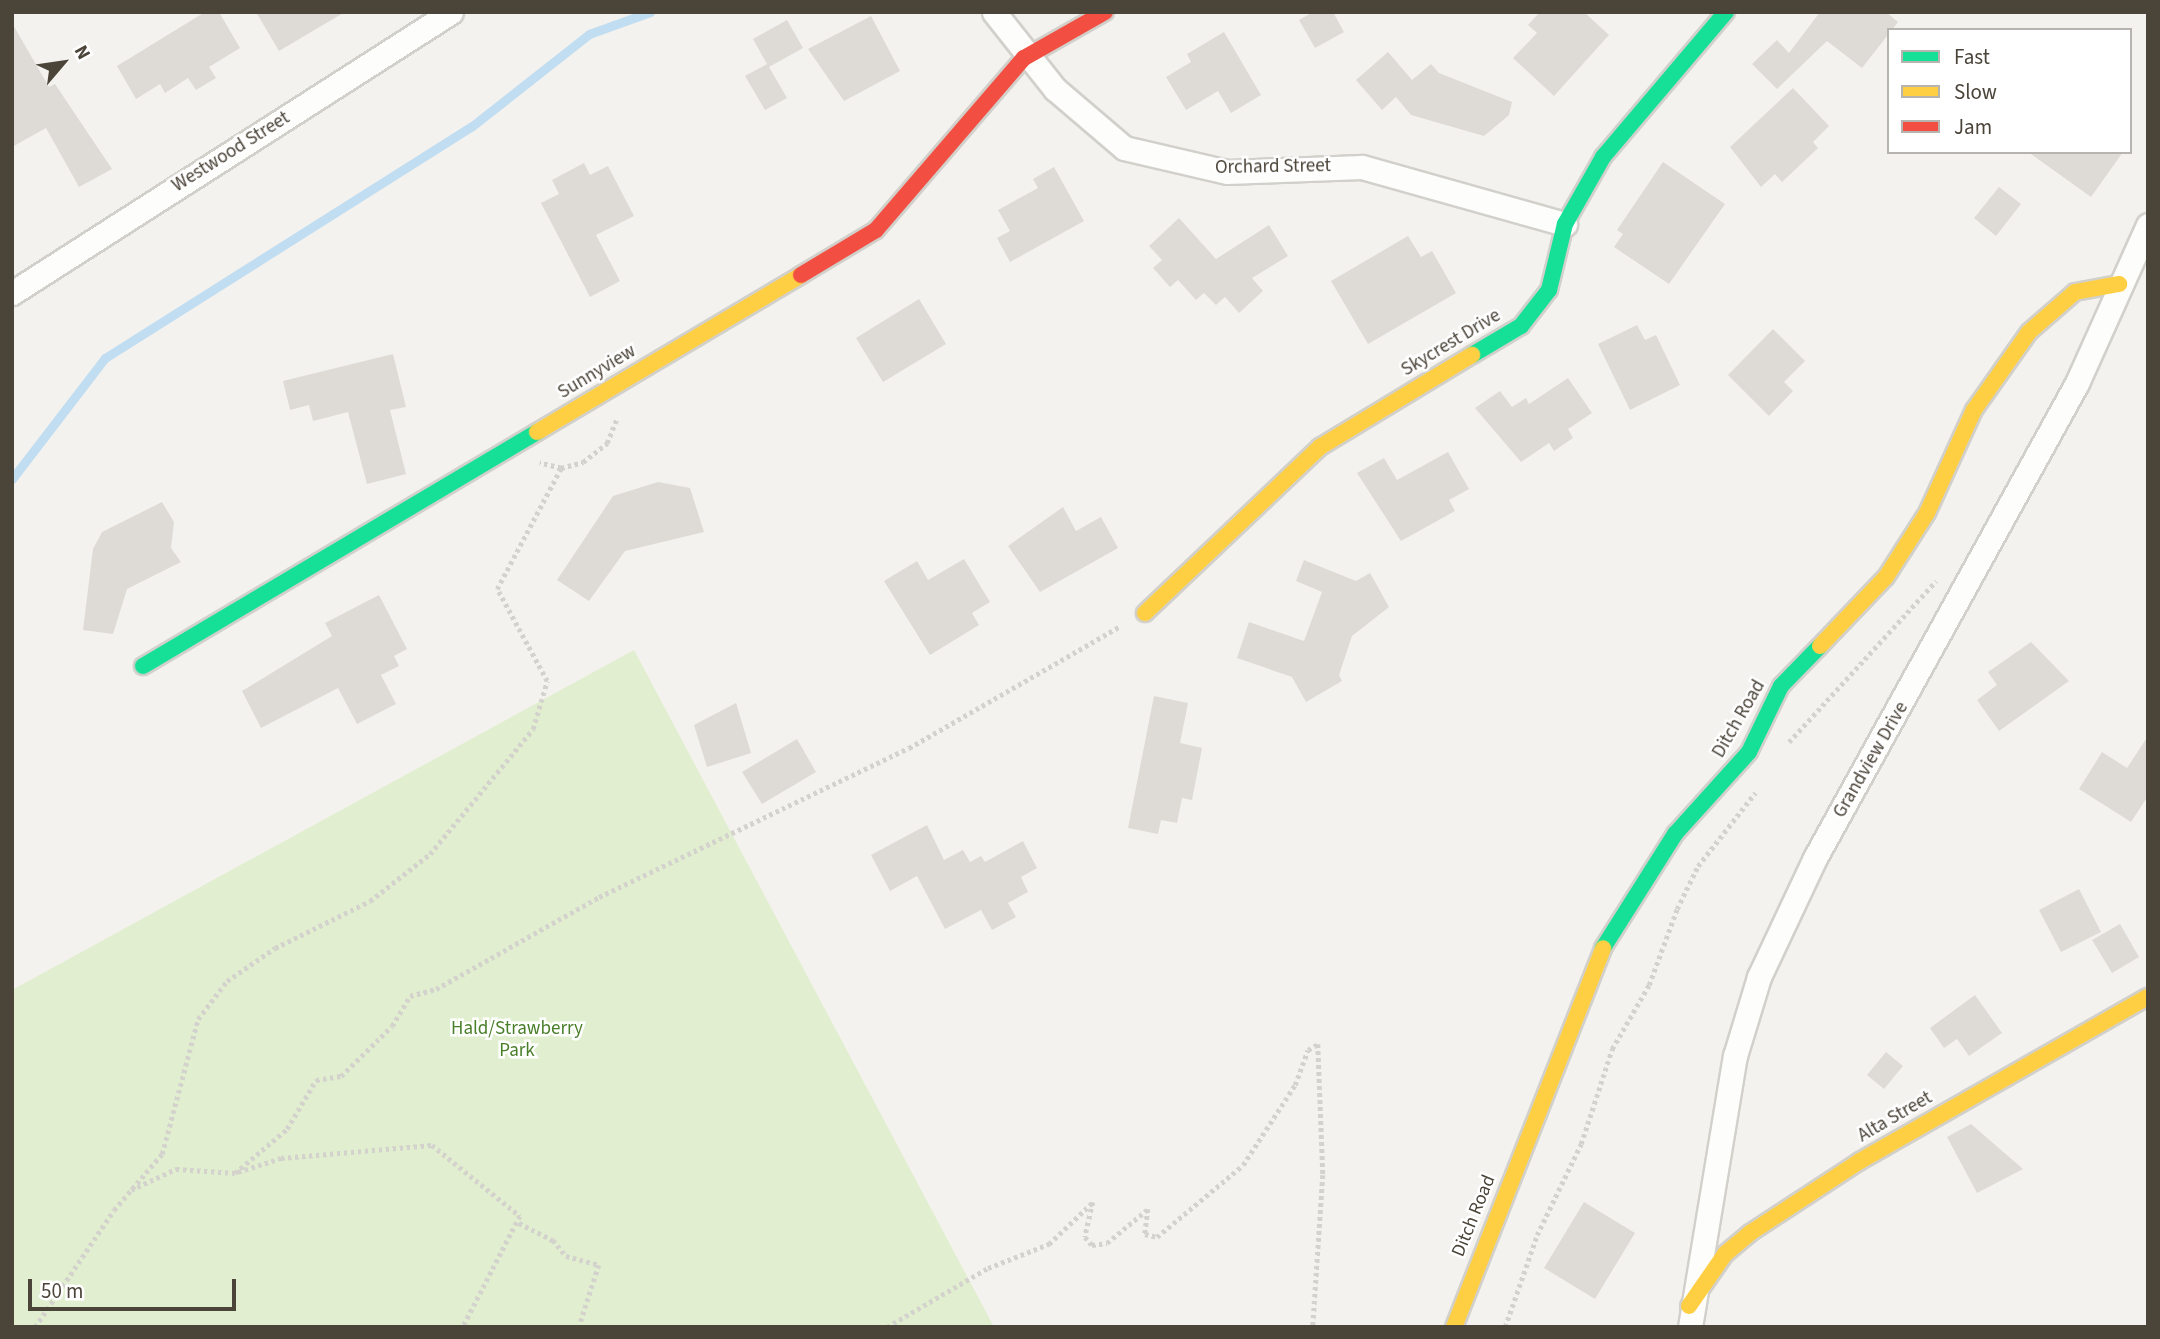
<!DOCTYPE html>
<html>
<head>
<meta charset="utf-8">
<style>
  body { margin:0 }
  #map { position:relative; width:2160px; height:1339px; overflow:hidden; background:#f4f2ee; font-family:"Source Sans 3",sans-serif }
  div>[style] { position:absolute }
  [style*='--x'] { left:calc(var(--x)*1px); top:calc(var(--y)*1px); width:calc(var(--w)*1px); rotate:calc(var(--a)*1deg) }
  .green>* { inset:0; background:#e1eecf }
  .stream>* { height:9px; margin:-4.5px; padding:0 4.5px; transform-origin:4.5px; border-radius:4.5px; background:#c0ddf1 }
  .building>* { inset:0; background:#dedbd6 }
  .path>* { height:4.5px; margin-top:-2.25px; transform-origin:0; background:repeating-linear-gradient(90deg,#d3d2cc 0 3.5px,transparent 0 7px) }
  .roads { filter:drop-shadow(2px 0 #d2d0cb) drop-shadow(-2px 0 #d2d0cb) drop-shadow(0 2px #d2d0cb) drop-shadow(0 -2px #d2d0cb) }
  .street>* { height:23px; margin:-11.5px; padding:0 11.5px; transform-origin:11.5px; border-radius:11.5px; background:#fdfdfc }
  .fast>* { height:16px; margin:-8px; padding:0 8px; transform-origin:8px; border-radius:8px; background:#16e098 }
  .slow>* { height:16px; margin:-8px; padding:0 8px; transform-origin:8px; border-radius:8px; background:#ffcf43 }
  .jam>* { height:16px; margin:-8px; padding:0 8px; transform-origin:8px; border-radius:8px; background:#f24e42 }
  span { translate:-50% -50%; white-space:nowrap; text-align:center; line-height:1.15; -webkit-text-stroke:5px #fff; paint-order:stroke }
  .street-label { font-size:19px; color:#4b4439 }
  .park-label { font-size:19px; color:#4a7f2a }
  .frame { position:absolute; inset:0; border:14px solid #4b4439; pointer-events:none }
  .legend { position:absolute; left:1887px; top:28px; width:245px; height:126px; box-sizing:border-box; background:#fff; border:2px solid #b7b4b0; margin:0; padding:9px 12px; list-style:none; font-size:21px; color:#4b4439 }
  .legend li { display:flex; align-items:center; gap:14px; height:35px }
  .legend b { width:35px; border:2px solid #b7b4b0 }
  .north { position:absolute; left:28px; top:28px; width:70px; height:70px; -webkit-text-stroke:5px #fff; paint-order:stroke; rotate:61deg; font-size:19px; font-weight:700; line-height:28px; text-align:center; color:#4b4439 }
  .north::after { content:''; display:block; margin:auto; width:24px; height:32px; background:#4b4439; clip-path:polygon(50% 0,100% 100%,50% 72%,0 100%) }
  .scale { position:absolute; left:28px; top:1279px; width:208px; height:32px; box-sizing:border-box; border:4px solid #4b4439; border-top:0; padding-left:9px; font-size:21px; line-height:24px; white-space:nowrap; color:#4b4439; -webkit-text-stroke:5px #fff; paint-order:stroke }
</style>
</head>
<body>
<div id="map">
  <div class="green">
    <i style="clip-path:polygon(634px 650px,994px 1327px,12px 1327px,12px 990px)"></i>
  </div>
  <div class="stream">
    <i style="--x:12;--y:479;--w:153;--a:-52.5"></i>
    <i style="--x:105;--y:358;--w:433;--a:-32.3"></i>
    <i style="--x:471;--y:127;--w:150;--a:-38.2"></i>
    <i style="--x:589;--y:34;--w:65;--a:-19.8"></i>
  </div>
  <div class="building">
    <i style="clip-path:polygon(205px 12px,219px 12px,240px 48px,209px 67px,216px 78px,196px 90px,188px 78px,165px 93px,160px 84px,136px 99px,117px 66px)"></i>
    <i style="clip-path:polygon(256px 12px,345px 12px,279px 51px)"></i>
    <i style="clip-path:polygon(1313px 12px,1333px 12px,1344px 32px,1315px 48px,1299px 20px)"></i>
    <i style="clip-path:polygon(1540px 12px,1584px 12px,1609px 35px,1554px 96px,1513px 58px,1537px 33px,1528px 25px)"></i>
    <i style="clip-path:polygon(1820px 12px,1886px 12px,1898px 22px,1862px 68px,1827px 41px,1777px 89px,1752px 64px,1777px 40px,1789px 53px)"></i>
    <i style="clip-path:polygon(871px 16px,900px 71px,844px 101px,808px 49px)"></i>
    <i style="clip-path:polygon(787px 20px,803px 48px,769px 67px,787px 98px,765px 110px,745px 76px,767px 64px,753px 39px)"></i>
    <i style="clip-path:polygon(12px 23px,49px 87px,55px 84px,112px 169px,79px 187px,46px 128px,12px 147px)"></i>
    <i style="clip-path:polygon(1224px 32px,1261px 95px,1231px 113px,1218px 91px,1186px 110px,1166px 77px,1191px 62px,1187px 54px)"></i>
    <i style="clip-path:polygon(1388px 52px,1412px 80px,1431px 64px,1439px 73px,1512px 102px,1509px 115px,1484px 136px,1411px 115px,1396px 97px,1382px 110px,1356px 80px)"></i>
    <i style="clip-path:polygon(1793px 88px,1829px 126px,1813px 142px,1818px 148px,1782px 182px,1775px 174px,1761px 187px,1730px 147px)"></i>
    <i style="clip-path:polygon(2028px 152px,2123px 152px,2091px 197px)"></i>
    <i style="clip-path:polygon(1663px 162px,1725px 204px,1669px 284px,1614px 247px,1623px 234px,1617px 230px)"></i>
    <i style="clip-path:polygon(584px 163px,590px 175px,608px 166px,634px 216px,596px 235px,620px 281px,590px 297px,541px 203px,559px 194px,552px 180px)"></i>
    <i style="clip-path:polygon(1054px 167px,1084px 221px,1010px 262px,997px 238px,1010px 231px,998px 210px,1038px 188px,1033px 179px)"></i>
    <i style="clip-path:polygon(1999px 187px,2021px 204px,1996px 236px,1974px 218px)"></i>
    <i style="clip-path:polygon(1179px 218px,1216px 259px,1269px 225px,1288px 256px,1252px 278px,1263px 291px,1239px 313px,1225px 297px,1216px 305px,1204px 293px,1196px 300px,1178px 280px,1170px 287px,1153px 268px,1162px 260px,1149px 246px)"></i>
    <i style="clip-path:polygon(1408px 236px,1421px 257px,1432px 251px,1456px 293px,1368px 344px,1331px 281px)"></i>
    <i style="clip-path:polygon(919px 299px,946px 344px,883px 382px,856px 338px)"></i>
    <i style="clip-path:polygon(1637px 325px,1645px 340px,1656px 335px,1680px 385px,1630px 410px,1598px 344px)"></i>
    <i style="clip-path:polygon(1773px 329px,1805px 361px,1784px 382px,1793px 391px,1769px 416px,1728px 375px)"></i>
    <i style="clip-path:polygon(393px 354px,406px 407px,390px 410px,406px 474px,367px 484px,348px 412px,313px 421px,309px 405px,290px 410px,283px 381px)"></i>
    <i style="clip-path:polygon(1568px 378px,1592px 413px,1568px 429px,1573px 438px,1554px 451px,1549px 443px,1521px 462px,1475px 408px,1500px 391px,1512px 407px,1526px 398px,1529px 404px)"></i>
    <i style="clip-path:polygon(1448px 452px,1469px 489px,1449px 500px,1455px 511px,1401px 541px,1357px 473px,1384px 458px,1397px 480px)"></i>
    <i style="clip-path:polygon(658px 482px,690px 488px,704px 532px,625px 551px,589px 601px,557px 580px,613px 496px)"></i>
    <i style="clip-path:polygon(162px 502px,174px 522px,171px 548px,181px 562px,127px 589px,113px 634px,83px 630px,93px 549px,102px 532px)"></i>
    <i style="clip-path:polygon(1063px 507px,1076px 531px,1101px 517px,1118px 548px,1040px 592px,1008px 546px)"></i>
    <i style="clip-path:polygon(964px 559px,990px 602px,972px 613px,979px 625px,930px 655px,884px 581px,917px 561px,928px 580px)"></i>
    <i style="clip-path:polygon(1304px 560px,1356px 581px,1370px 573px,1389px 607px,1352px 636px,1339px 675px,1342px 681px,1306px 702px,1292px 677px,1237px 658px,1249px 622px,1304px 641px,1322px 592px,1296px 581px)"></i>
    <i style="clip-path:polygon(379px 595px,407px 649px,394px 656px,399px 666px,381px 675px,396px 704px,357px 724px,338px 688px,261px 728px,242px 691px,332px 636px,325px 623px)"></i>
    <i style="clip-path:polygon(2031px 642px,2069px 681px,1999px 731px,1977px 700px,1997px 685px,1988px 672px)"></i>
    <i style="clip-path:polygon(1154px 696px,1188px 703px,1180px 743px,1202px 748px,1192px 800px,1182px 798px,1177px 823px,1161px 820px,1158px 834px,1128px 828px)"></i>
    <i style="clip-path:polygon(736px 703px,751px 753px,707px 767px,694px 725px)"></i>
    <i style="clip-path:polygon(2148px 736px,2148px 796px,2131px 822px,2079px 789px,2102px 752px,2127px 768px)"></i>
    <i style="clip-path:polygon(797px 739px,816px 772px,762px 804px,742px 772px)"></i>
    <i style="clip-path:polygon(927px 825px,944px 860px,963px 850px,970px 862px,981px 856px,985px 862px,1023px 841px,1037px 868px,1021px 877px,1028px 892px,1008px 903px,1016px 917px,992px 930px,981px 910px,945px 929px,917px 876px,890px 891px,871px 855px)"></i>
    <i style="clip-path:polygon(2079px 889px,2101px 932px,2061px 952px,2039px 910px)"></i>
    <i style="clip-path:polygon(2120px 924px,2139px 957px,2112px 973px,2092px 940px)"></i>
    <i style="clip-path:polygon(1975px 995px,2002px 1033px,1969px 1056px,1957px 1039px,1944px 1048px,1930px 1028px)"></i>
    <i style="clip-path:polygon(1886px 1052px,1903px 1066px,1884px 1089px,1867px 1075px)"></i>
    <i style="clip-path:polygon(1971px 1124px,2023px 1169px,1977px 1193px,1947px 1137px)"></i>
    <i style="clip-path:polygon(1584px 1202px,1635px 1233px,1595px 1299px,1544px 1268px)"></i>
  </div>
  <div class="path">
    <i style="--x:561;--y:468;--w:23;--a:-15"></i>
    <i style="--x:583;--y:462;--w:31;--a:-38"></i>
    <i style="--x:607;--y:443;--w:27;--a:-68"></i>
    <i style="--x:1789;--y:742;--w:218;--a:-47.6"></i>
    <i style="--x:238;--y:1172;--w:45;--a:-18"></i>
    <i style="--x:281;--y:1158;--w:152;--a:-4.9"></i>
    <i style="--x:432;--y:1145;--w:113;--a:38.9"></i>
    <i style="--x:520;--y:1216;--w:125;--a:117.2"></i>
    <i style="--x:131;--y:1190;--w:50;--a:-25"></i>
    <i style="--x:176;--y:1169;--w:59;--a:3.9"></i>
    <i style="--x:235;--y:1173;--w:68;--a:-40.2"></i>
    <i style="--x:287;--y:1129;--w:57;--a:-59.4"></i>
    <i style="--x:316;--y:1080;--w:25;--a:-9"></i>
    <i style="--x:341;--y:1076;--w:71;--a:-44.4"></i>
    <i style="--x:392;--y:1026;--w:35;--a:-59"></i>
    <i style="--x:410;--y:996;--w:27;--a:-15"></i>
    <i style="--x:436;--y:989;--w:187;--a:-29.4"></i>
    <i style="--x:599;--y:897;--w:344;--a:-25.7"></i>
    <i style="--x:909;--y:748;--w:242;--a:-30"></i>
    <i style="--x:519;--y:1223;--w:38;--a:27"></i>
    <i style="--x:553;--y:1240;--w:21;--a:51"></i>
    <i style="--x:566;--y:1256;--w:34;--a:15"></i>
    <i style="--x:599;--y:1265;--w:65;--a:107.9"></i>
    <i style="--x:35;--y:1327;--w:141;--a:-56"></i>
    <i style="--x:114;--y:1210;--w:74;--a:-49.4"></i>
    <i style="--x:162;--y:1154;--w:140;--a:-75.1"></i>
    <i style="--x:198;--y:1019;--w:48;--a:-52.7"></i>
    <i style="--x:227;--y:981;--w:58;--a:-34.5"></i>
    <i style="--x:275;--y:948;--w:106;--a:-26.3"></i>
    <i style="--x:370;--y:901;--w:76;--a:-38.1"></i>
    <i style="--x:430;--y:854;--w:162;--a:-50.5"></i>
    <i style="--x:533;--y:729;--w:50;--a:-73.7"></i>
    <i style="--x:547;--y:681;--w:105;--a:-118.5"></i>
    <i style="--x:497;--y:589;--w:137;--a:-62.1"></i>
    <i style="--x:561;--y:468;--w:22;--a:-167"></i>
    <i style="--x:887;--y:1327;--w:117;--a:-30.3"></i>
    <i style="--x:988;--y:1268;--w:66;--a:-21.5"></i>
    <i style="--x:1049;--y:1244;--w:61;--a:-43.7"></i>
    <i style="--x:1093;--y:1202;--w:36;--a:103"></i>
    <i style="--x:1085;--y:1237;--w:11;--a:49"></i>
    <i style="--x:1092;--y:1245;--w:15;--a:-8"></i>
    <i style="--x:1107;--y:1243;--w:53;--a:-39.7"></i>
    <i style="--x:1148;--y:1209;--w:25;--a:97"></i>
    <i style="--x:1145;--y:1234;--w:12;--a:14"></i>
    <i style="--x:1157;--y:1237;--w:112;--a:-39.9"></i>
    <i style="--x:1243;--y:1165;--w:95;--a:-57"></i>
    <i style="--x:1295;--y:1085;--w:37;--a:-70"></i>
    <i style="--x:1308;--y:1050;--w:12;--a:-31"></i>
    <i style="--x:1318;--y:1044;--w:131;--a:87.8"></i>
    <i style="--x:1323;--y:1175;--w:152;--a:93.8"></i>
    <i style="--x:1505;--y:1327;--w:97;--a:-70.8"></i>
    <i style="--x:1537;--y:1235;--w:101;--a:-64.2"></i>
    <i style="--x:1581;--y:1144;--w:100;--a:-71.9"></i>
    <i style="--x:1612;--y:1049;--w:74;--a:-60"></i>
    <i style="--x:1649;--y:985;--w:81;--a:-69.8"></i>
    <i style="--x:1677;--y:909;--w:48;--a:-64"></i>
    <i style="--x:1698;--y:866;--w:93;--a:-52"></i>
  </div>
  <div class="roads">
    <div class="street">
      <i style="--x:994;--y:12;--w:98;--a:51.6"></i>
      <i style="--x:1055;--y:89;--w:91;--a:40.5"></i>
      <i style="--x:1124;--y:148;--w:106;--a:13.1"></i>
      <i style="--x:1227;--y:172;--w:135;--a:-2.1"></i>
      <i style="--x:1362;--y:167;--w:211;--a:15.7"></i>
      <i style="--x:12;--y:293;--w:521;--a:-32.62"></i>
      <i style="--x:1690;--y:1327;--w:275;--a:-80.6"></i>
      <i style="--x:1735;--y:1056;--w:83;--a:-73.1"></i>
      <i style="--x:1759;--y:977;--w:132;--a:-64.8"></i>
      <i style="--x:1815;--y:858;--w:542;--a:-61.12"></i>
      <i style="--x:2077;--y:383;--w:173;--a:-65.8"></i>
    </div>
    <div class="fast">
      <i style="--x:1472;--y:355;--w:57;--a:-30.6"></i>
      <i style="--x:1521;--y:326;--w:46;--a:-52.1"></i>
      <i style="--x:1549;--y:290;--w:68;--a:-76.4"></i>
      <i style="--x:1565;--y:224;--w:77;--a:-60.4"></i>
      <i style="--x:1603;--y:157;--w:190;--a:-49.7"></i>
      <i style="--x:143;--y:666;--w:458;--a:-30.7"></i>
      <i style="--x:1603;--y:948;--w:135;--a:-57.7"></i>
      <i style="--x:1675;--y:834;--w:110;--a:-47.9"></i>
      <i style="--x:1749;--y:752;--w:73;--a:-64.1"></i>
      <i style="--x:1781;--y:686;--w:56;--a:-45.7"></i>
    </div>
    <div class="slow">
      <i style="--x:537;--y:432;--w:307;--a:-30.7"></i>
      <i style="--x:1145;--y:613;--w:241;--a:-43.5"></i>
      <i style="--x:1320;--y:447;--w:178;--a:-31.2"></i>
      <i style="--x:1820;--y:646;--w:95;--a:-46.3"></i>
      <i style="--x:1886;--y:577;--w:76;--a:-57.4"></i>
      <i style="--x:1927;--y:513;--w:113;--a:-65.5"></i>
      <i style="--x:1974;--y:410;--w:95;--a:-54.8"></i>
      <i style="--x:2029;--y:332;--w:61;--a:-41"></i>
      <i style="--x:2075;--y:292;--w:45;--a:-10.3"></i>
      <i style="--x:1689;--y:1306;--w:63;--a:-55.3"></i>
      <i style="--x:1725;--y:1254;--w:33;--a:-40"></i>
      <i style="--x:1750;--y:1233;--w:131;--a:-33.2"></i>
      <i style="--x:1860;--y:1161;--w:331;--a:-29.7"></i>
      <i style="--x:1454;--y:1327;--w:407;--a:-68.5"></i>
    </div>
    <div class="jam">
      <i style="--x:801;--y:275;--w:87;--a:-31"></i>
      <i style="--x:876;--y:230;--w:227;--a:-49.3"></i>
      <i style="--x:1024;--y:58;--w:93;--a:-29.6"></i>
    </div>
  </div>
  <div class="street-label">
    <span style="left:231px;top:152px;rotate:-32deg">Westwood Street</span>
    <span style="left:1273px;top:167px;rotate:-1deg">Orchard Street</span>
    <span style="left:1451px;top:343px;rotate:-31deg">Skycrest Drive</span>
    <span style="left:597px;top:372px;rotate:-31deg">Sunnyview</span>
    <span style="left:1739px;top:719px;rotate:-60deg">Ditch Road</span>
    <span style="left:1871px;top:760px;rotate:-60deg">Grandview Drive</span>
    <span style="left:1895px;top:1117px;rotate:-30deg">Alta Street</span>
    <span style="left:1474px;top:1216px;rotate:-68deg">Ditch Road</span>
  </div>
  <div class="park-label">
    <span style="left:517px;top:1040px">Hald/Strawberry<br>Park</span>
  </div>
  <div class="frame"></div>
  <ul class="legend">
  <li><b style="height:9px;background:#16e098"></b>Fast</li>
  <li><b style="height:9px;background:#ffcf43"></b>Slow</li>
  <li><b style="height:9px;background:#f24e42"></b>Jam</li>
  </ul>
  <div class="north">N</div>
  <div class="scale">50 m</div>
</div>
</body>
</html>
